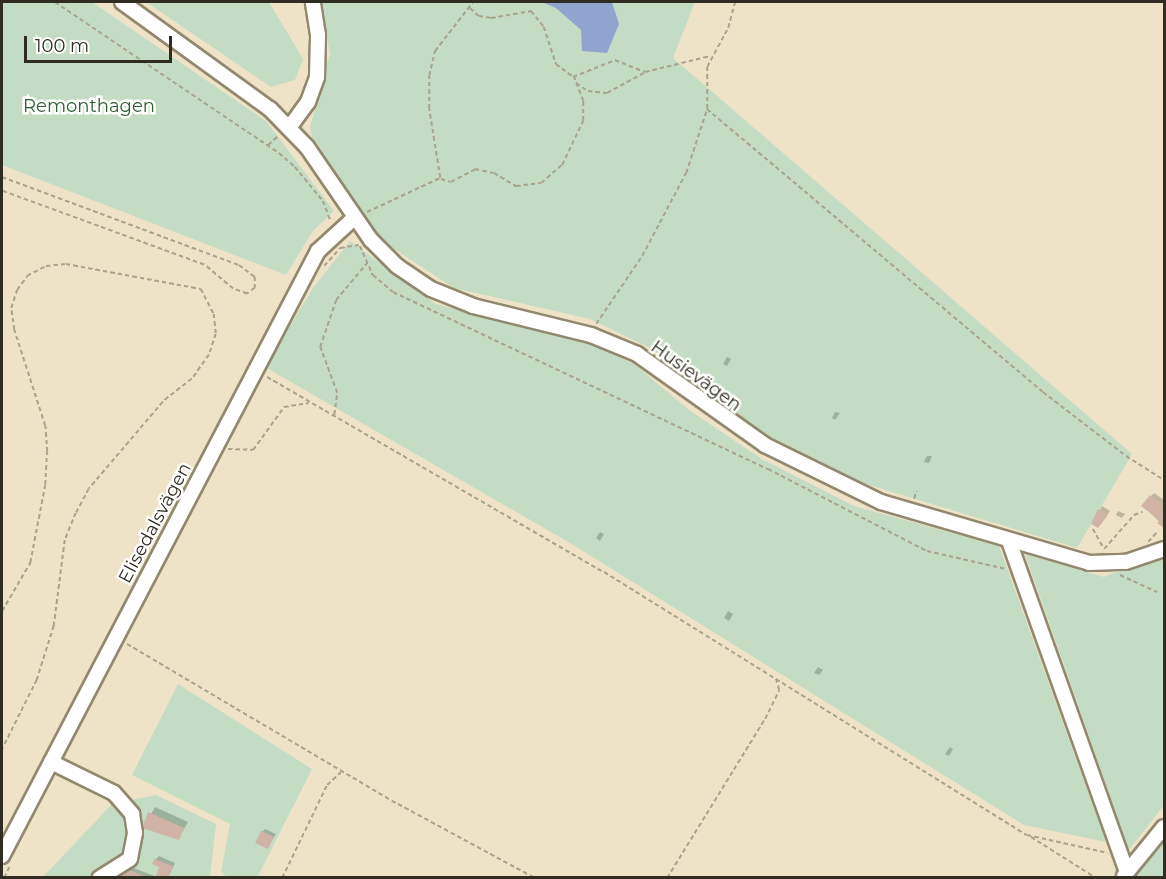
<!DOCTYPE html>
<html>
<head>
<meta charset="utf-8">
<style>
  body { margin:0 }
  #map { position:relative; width:1166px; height:879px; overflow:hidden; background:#eee3c6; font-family:Montserrat,sans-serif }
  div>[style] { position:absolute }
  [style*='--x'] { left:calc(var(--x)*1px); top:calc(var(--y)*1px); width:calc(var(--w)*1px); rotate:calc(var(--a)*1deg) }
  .green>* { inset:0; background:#c5dcc4 }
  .water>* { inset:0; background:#8fa4cf }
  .shadow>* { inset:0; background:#0003 }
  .building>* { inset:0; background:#d1b3a6 }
  .path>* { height:1.5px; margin-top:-0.75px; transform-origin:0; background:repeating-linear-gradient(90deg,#aaa28b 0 4.5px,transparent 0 7.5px) }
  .roads { filter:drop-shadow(2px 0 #92886e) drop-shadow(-2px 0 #92886e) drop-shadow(0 2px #92886e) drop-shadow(0 -2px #92886e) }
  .minor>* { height:14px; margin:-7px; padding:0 7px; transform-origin:7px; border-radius:7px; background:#fff }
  span { translate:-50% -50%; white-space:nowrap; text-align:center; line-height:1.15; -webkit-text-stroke:5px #fff; paint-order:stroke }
  .park-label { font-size:18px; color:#2b5f2d }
  .street-label { font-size:18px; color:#302c21 }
  .frame { position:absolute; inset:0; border:3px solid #302c21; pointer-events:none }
  .scale { position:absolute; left:24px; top:36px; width:148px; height:27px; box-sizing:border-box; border:3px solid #302c21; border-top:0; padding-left:8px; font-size:18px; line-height:21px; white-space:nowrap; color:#302c21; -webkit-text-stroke:4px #fff; paint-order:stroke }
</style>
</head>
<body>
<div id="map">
  <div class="green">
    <i style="clip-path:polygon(2px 2px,92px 2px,266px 121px,334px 211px,313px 231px,286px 275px,2px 165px)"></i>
    <i style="clip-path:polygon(146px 2px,269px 2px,303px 59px,295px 80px,271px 87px)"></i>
    <i style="clip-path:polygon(320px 2px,695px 2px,673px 58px,1132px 454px,1077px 548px,846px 478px,737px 419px,652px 349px,590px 319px,454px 288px,382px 241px,313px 141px,310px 127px,330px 54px)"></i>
    <i style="clip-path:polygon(350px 241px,436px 304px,586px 342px,634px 364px,689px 410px,762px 459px,854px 506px,999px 546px,1106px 842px,1024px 825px,570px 543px,265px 367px,313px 288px)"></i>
    <i style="clip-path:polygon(1164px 553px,1164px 805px,1129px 850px,1025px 554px,1104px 577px)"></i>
    <i style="clip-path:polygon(178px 684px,312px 769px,257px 878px,227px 877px,221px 872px,230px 824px,132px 775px)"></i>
    <i style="clip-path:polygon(156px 795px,216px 824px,210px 877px,42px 878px,112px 804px)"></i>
    <i style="clip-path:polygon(1160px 836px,1164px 838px,1164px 877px,1128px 878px)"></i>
  </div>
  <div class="water">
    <i style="clip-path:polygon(542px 2px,612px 2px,619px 24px,607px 53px,582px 51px,581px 30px,556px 8px)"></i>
  </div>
  <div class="shadow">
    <i style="clip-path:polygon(727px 357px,731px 359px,727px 366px,723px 364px)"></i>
    <i style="clip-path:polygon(835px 412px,840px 413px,835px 420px,832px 418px)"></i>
    <i style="clip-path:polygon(927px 456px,932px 456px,929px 463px,924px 462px)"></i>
    <i style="clip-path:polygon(1154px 493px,1164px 500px,1164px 526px,1143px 506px)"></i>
    <i style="clip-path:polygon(1102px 506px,1110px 511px,1101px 523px,1093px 524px)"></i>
    <i style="clip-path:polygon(1118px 511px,1125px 514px,1122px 518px,1116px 515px)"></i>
    <i style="clip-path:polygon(600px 532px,604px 534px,600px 541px,596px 538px)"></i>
    <i style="clip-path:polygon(728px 611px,733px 614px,729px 621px,724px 618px)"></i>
    <i style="clip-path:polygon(818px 667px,823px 670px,819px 675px,814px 673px)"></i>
    <i style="clip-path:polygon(950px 747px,953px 749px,949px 756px,945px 754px)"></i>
    <i style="clip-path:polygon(155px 807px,188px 822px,179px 838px,144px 827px)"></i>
    <i style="clip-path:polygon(265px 829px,276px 834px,268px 847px,262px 832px)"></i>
    <i style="clip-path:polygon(159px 856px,175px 863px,168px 878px,123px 878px,128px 866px,157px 877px,161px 866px,155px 860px)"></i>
  </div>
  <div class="building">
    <i style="clip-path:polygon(1150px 495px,1164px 506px,1164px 528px,1157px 523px,1160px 520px,1141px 506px)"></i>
    <i style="clip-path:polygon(1098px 509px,1108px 515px,1098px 528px,1091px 524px)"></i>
    <i style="clip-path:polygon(148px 812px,184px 828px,179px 840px,142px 828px)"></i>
    <i style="clip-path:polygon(261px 831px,274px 837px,268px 849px,255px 843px)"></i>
    <i style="clip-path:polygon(154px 859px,173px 866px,168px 878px,156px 876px,159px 867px,152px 864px)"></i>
    <i style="clip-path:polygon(124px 868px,146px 877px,146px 878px,120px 878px)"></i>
  </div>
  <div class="path">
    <i style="--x:55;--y:2;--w:270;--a:34"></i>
    <i style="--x:279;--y:153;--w:21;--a:41"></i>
    <i style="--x:295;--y:167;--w:44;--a:50.5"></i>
    <i style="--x:323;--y:201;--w:22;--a:69"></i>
    <i style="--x:470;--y:8;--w:12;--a:42"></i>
    <i style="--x:479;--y:16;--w:12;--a:9"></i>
    <i style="--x:491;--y:18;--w:41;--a:-9.9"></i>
    <i style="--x:531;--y:11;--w:21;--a:51"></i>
    <i style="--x:544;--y:27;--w:39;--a:72"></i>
    <i style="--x:556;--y:64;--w:21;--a:37"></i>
    <i style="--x:573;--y:77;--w:45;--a:-22"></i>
    <i style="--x:615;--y:60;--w:32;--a:22"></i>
    <i style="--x:645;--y:72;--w:67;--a:-13.8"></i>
    <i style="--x:576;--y:83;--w:14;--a:34"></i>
    <i style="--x:588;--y:91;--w:19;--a:6"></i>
    <i style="--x:607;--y:93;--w:42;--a:-28.4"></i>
    <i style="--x:707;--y:109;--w:439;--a:40.1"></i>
    <i style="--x:1043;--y:392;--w:105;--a:37.6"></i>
    <i style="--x:1126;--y:456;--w:45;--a:32.3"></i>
    <i style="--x:268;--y:145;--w:13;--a:-42"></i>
    <i style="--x:2;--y:177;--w:253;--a:20.4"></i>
    <i style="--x:239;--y:265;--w:20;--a:37"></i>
    <i style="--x:255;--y:277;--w:11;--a:90"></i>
    <i style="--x:255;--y:288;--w:10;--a:143"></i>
    <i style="--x:247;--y:294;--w:15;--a:-160"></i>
    <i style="--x:233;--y:289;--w:38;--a:-140"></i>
    <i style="--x:204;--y:265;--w:215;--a:-159.9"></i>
    <i style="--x:441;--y:179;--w:10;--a:17"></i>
    <i style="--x:451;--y:182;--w:27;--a:-28"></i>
    <i style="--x:475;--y:169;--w:19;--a:12"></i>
    <i style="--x:494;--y:173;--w:26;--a:31"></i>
    <i style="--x:516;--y:186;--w:25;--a:-7"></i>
    <i style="--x:541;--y:183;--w:28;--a:-41"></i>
    <i style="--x:562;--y:165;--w:49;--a:-64.5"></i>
    <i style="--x:583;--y:121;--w:20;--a:-90"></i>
    <i style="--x:583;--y:101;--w:25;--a:-111"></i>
    <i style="--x:367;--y:212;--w:81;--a:-25"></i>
    <i style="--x:440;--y:178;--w:70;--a:-99.1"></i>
    <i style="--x:429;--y:109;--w:33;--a:-90"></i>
    <i style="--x:429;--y:76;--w:26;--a:-77"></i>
    <i style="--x:435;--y:51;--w:62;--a:-52.2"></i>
    <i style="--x:360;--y:246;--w:32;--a:66"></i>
    <i style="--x:373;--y:275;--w:26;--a:40"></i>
    <i style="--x:393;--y:292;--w:415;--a:25.3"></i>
    <i style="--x:768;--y:469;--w:179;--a:27.3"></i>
    <i style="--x:927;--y:551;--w:81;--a:12.8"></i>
    <i style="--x:324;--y:266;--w:24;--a:-48"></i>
    <i style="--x:340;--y:248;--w:19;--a:-9"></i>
    <i style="--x:596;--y:324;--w:82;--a:-55.9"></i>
    <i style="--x:642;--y:256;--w:94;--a:-62.1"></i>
    <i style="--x:686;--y:173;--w:67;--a:-71.8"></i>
    <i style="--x:707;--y:109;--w:42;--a:-90"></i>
    <i style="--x:707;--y:67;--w:44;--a:-61.7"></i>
    <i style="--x:728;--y:28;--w:27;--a:-75"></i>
    <i style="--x:267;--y:377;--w:389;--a:30.1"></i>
    <i style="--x:604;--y:572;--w:498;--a:31.9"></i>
    <i style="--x:1027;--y:835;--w:83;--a:12.5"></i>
    <i style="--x:334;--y:415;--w:22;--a:-82"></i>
    <i style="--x:337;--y:393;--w:49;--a:-110.3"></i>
    <i style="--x:320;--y:347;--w:50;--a:-71.2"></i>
    <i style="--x:336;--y:300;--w:48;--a:-50"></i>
    <i style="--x:228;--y:449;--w:25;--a:2"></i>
    <i style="--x:253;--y:450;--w:53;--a:-54.2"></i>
    <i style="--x:284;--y:407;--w:25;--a:-9"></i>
    <i style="--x:914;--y:499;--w:8;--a:-76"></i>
    <i style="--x:1093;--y:529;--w:23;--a:61"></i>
    <i style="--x:1104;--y:549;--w:45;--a:-48.6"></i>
    <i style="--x:1134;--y:515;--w:9;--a:-21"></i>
    <i style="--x:1148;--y:542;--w:15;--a:-48"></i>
    <i style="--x:1120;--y:575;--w:41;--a:24.7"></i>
    <i style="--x:2;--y:611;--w:56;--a:-59.7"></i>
    <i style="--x:30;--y:563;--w:79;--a:-79.1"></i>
    <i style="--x:45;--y:485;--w:33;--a:-87"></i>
    <i style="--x:47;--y:452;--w:26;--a:-94"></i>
    <i style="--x:45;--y:426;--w:101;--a:-107.9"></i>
    <i style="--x:14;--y:330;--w:22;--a:-98"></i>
    <i style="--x:11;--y:308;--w:19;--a:-72"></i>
    <i style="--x:17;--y:290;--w:17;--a:-54"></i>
    <i style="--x:27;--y:276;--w:21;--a:-28"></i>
    <i style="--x:46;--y:266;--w:20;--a:-6"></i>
    <i style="--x:66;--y:264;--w:137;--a:10.5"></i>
    <i style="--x:201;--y:289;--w:28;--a:63"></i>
    <i style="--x:214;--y:314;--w:20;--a:84"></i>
    <i style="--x:216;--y:334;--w:22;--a:108"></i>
    <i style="--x:209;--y:355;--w:29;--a:125"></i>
    <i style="--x:192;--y:379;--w:37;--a:142"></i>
    <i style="--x:163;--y:402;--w:114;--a:130.4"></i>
    <i style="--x:89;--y:489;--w:27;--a:118"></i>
    <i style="--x:76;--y:513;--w:29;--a:112"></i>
    <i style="--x:65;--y:540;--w:87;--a:97.3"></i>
    <i style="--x:54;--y:626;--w:57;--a:107.5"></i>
    <i style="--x:37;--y:680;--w:78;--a:116.6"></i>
    <i style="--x:127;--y:644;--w:315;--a:30.6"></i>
    <i style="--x:398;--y:804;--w:156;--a:28.4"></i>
    <i style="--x:1031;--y:837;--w:77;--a:32.2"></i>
    <i style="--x:4;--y:878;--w:14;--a:-65"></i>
    <i style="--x:282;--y:878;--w:103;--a:-64.2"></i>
    <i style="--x:327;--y:785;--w:19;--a:-43"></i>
    <i style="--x:667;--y:878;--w:187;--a:-58.4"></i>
    <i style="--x:765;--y:719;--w:32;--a:-64"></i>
    <i style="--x:779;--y:690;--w:10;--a:-107"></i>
  </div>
  <div class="roads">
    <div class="minor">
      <i style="--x:122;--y:2;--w:183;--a:35.9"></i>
      <i style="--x:270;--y:109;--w:53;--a:45.8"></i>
      <i style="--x:307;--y:147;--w:113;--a:55.5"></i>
      <i style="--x:371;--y:240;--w:37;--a:45"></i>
      <i style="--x:397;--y:266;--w:41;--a:34.1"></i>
      <i style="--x:431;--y:289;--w:45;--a:22"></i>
      <i style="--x:473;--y:306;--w:122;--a:13.8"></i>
      <i style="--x:591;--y:335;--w:50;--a:22.4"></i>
      <i style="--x:637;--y:354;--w:157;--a:35.4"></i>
      <i style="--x:765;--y:445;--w:129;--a:26.2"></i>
      <i style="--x:881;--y:502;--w:217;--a:16.3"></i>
      <i style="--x:1089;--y:563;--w:37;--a:-2"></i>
      <i style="--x:1126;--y:562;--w:40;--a:-18.9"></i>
      <i style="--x:289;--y:128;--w:32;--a:-54"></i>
      <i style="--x:308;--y:102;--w:27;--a:-70"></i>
      <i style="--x:317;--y:77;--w:42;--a:-88.6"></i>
      <i style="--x:318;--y:35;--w:33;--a:-99"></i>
      <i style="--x:1009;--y:541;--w:351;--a:70.4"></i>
      <i style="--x:51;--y:762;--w:70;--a:26.2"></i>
      <i style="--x:114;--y:793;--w:28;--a:49"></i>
      <i style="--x:132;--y:814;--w:19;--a:81"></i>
      <i style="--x:135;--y:833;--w:26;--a:101"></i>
      <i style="--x:130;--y:859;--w:36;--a:148"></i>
      <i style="--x:2;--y:856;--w:683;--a:-62.42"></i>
      <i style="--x:318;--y:251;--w:49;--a:-42.5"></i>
      <i style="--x:1124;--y:876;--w:63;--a:-50.8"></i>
    </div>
  </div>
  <div class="park-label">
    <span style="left:89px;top:106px">Remonthagen</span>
  </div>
  <div class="street-label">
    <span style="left:696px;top:376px;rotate:36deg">Husievägen</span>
    <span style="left:155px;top:523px;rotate:-62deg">Elisedalsvägen</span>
  </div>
  <div class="frame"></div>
  <div class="scale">100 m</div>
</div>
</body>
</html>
